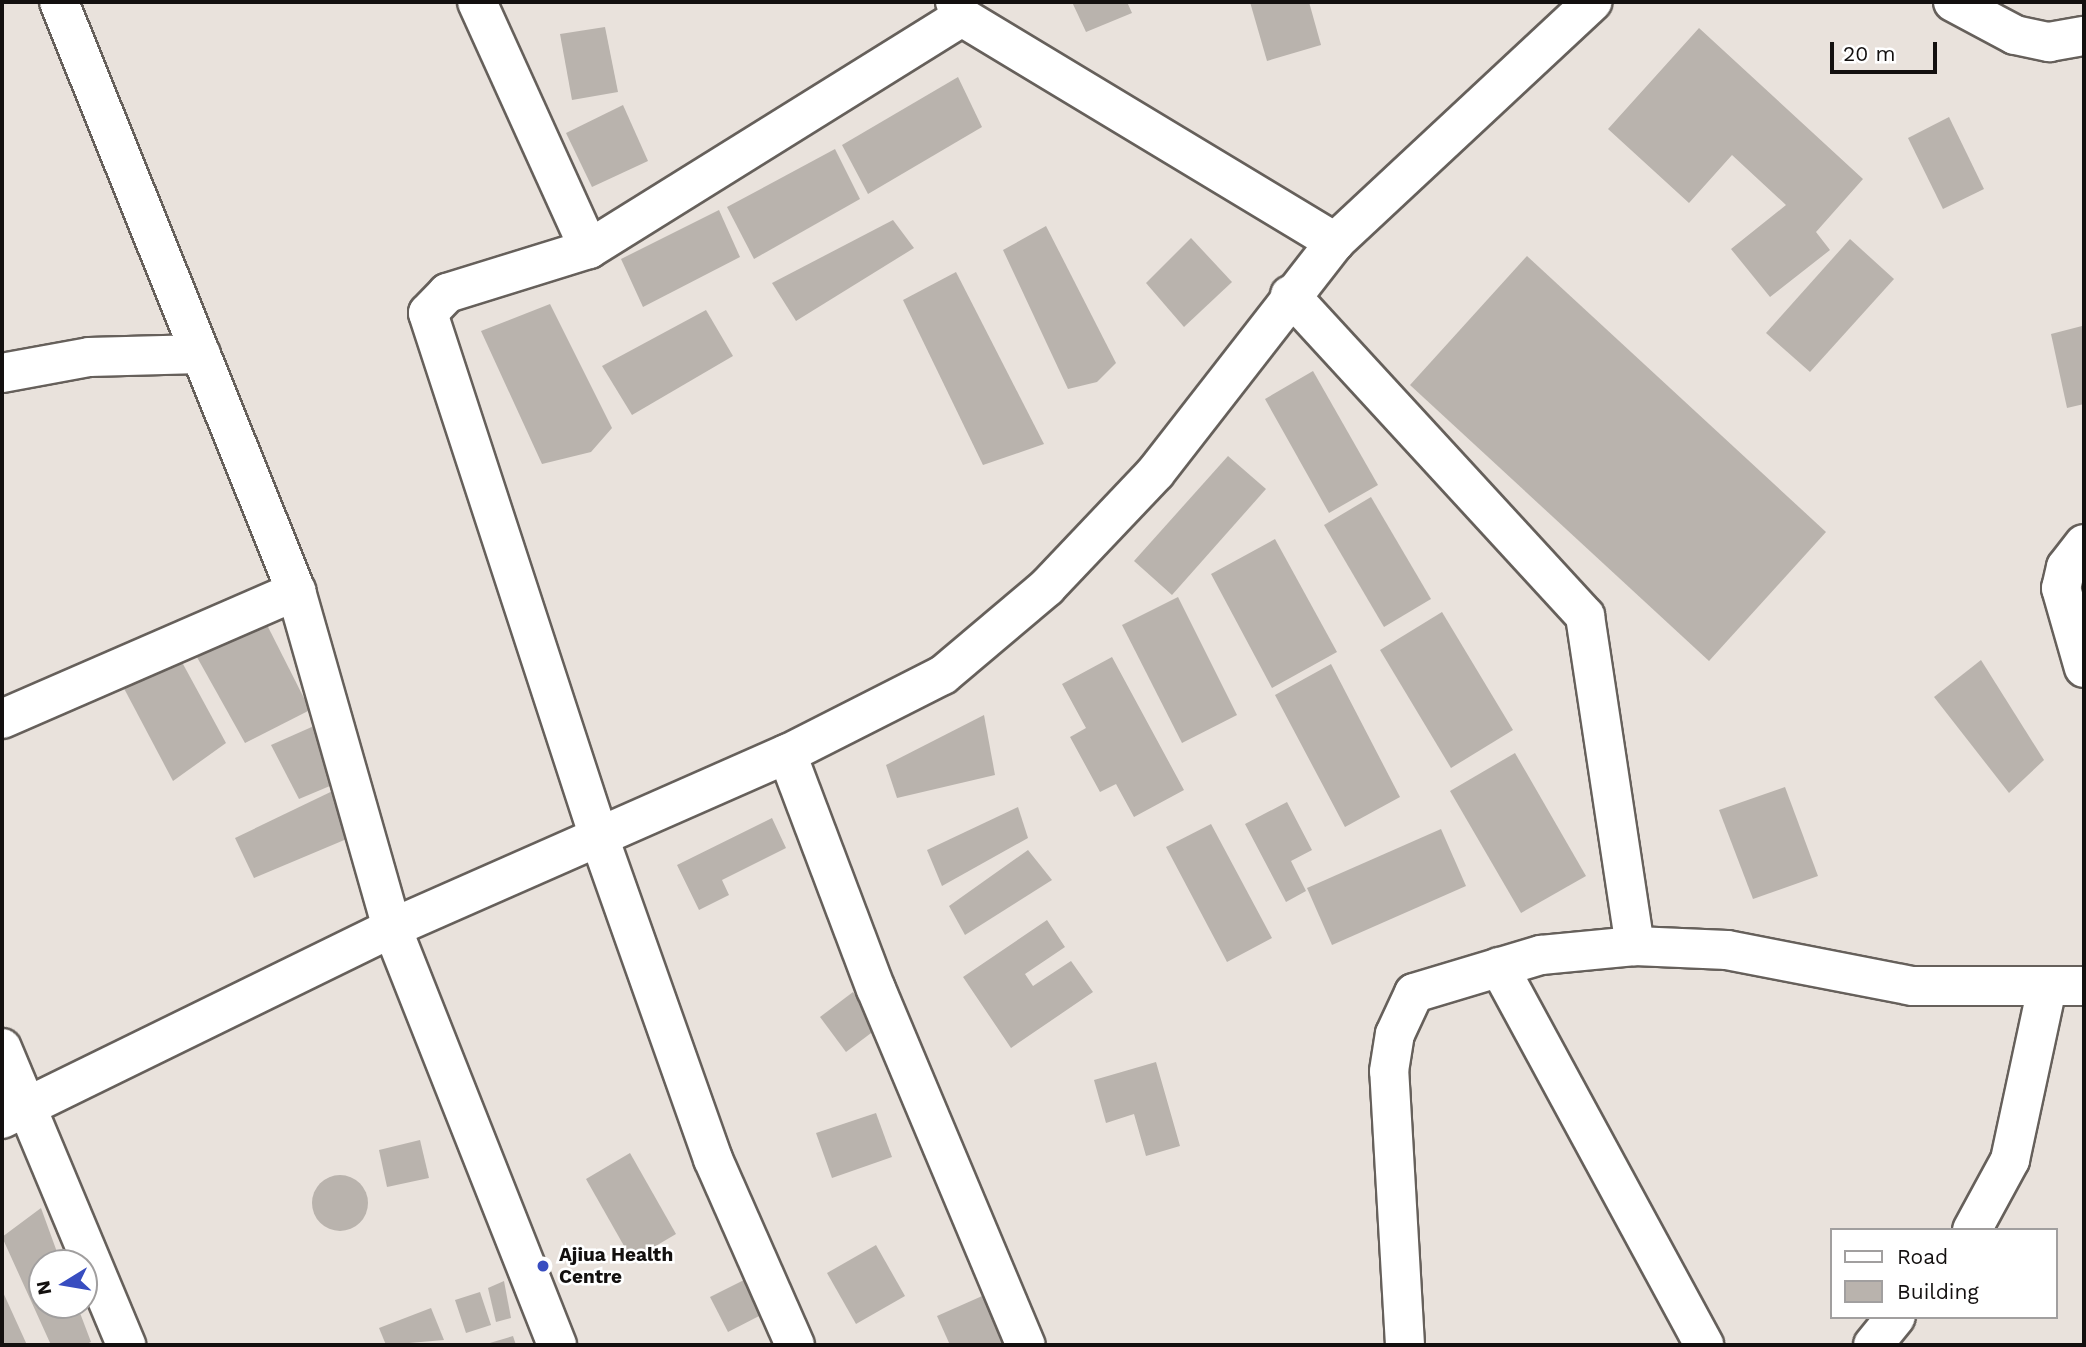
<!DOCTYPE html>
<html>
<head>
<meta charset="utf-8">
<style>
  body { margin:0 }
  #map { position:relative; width:2086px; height:1347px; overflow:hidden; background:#e9e2dc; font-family:"Work Sans",sans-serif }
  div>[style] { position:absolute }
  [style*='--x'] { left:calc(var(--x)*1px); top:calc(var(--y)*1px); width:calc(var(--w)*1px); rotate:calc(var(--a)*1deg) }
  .building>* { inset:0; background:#b9b3ad }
  .round { border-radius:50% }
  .roads { filter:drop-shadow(2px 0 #66605b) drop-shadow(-2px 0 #66605b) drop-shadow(0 2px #66605b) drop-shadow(0 -2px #66605b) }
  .minor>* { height:38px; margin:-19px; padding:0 19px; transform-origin:19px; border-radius:19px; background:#fff }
  .major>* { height:38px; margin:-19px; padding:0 19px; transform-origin:19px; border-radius:19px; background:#fff }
  .dots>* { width:19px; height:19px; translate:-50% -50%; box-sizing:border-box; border:4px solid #fff; border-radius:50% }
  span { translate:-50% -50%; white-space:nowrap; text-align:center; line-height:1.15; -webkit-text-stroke:5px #fff; paint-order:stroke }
  .poi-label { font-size:19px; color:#13100f; font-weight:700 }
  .left { translate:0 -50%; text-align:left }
  .frame { position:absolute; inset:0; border:4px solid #13100f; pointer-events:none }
  .legend { position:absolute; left:1830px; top:1228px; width:228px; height:91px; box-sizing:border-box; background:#fff; border:2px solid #a19f9f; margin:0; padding:9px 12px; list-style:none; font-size:21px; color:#13100f }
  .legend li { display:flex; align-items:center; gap:14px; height:35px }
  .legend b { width:35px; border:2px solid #a19f9f }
  .north { position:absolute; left:28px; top:1249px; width:70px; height:70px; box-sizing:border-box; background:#fff; border:2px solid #a19f9f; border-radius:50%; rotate:259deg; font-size:19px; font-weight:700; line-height:28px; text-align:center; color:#13100f }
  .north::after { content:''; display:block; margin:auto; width:24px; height:32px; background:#384dc0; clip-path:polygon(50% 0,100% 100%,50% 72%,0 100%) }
  .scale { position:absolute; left:1830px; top:42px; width:107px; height:32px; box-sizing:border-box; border:4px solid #13100f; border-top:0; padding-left:9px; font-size:21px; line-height:24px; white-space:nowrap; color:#13100f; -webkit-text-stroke:5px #fff; paint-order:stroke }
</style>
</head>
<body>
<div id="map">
  <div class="building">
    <i style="clip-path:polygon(1072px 2px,1127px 2px,1132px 13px,1086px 32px)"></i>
    <i style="clip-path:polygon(1250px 2px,1309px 2px,1321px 45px,1267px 61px)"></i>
    <i style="clip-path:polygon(605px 27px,618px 92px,572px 100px,560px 34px)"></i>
    <i style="clip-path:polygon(1699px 28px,1863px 179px,1816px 232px,1830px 250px,1770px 297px,1731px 249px,1786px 205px,1732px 155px,1689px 203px,1608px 129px)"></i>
    <i style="clip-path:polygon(958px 77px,982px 127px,868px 194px,842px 145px)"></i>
    <i style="clip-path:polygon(623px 105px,648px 161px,592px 187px,566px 133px)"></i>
    <i style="clip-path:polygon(1949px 117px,1984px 189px,1943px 209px,1908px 138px)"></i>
    <i style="clip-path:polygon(835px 149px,860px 199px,754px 259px,727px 207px)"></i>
    <i style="clip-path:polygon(719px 210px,740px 257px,643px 307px,621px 259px)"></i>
    <i style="clip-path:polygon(893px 220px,914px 248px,796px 321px,772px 283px)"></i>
    <i style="clip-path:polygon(1046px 226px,1116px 363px,1097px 382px,1068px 389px,1003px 250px)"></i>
    <i style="clip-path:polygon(1191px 238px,1232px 282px,1184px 327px,1146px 283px)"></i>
    <i style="clip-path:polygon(1850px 239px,1894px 279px,1810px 372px,1766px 333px)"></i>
    <i style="clip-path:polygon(1527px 256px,1826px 532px,1709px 661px,1410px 385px)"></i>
    <i style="clip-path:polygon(956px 272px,1044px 444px,983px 465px,903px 300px)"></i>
    <i style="clip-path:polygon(550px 304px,612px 428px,591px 452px,542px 464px,481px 331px)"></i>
    <i style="clip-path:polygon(706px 310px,733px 356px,632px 415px,602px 366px)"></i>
    <i style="clip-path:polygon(2082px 326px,2084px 404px,2067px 408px,2051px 334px)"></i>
    <i style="clip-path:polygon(1313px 371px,1378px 485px,1329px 513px,1265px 399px)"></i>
    <i style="clip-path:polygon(1228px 456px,1266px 489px,1172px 595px,1134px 561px)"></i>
    <i style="clip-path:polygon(1371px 497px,1431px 599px,1384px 627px,1324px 525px)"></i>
    <i style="clip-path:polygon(1275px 539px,1337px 652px,1272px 688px,1211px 574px)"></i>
    <i style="clip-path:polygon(1178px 597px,1237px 715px,1182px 743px,1122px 625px)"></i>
    <i style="clip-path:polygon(1442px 612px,1513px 730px,1451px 768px,1380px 650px)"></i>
    <i style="clip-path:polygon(262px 615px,310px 710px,245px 743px,193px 650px)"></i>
    <i style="clip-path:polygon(177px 653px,226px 743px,173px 781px,119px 679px)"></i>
    <i style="clip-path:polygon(1112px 657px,1184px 790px,1134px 817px,1116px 784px,1100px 792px,1070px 737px,1086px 728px,1062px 684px)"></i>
    <i style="clip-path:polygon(1981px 660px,2044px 760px,2009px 793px,1934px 697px)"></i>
    <i style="clip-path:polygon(1331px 664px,1400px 797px,1345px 827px,1275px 695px)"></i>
    <i style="clip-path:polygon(984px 715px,995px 775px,897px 798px,886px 765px)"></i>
    <i style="clip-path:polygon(323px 722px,356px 775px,299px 799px,271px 745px)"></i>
    <i style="clip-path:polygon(1515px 753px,1586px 876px,1521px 913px,1450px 791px)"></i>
    <i style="clip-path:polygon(343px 786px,380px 825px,254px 878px,235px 838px)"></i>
    <i style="clip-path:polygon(1785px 787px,1818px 876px,1753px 899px,1719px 810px)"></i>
    <i style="clip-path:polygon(1287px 802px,1312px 850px,1291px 861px,1306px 891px,1286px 902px,1245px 824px)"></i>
    <i style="clip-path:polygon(1018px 807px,1028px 838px,942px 886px,927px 850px)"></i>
    <i style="clip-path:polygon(772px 818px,786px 848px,722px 880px,729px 895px,699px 910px,677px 865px)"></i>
    <i style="clip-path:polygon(1211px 824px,1272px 938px,1227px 962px,1166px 847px)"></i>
    <i style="clip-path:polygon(1441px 829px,1466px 886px,1332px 945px,1307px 888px)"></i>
    <i style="clip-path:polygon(1028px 850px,1052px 880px,965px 935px,949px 906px)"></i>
    <i style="clip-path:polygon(1047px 920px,1065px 947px,1025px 974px,1033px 986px,1071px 961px,1093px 992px,1011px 1048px,963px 977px)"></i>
    <i style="clip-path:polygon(853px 992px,879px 1027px,846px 1052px,820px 1017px)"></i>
    <i style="clip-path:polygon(1156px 1062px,1180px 1146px,1146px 1156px,1134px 1114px,1106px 1123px,1094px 1080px)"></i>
    <i style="clip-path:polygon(876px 1113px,892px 1157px,832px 1178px,816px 1133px)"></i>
    <i style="clip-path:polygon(420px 1140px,429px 1178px,387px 1187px,379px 1150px)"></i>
    <i style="clip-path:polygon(630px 1153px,676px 1234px,632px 1260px,586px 1179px)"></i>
    <i class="round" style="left:312px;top:1175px;width:56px;height:56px"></i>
    <i style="clip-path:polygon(41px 1208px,61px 1263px,42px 1263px,42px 1305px,77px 1305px,91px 1342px,84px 1345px,51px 1345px,2px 1237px)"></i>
    <i style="clip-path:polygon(876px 1245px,905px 1296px,856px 1324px,827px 1273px)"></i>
    <i style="clip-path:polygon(746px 1279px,763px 1314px,728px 1332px,710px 1297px)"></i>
    <i style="clip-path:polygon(504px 1281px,511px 1318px,496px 1322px,488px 1288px)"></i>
    <i style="clip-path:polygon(2px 1290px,27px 1345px,2px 1345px)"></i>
    <i style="clip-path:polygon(480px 1292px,491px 1325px,466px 1333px,455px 1300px)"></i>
    <i style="clip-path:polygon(989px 1293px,1011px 1345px,950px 1345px,937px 1316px)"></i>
    <i style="clip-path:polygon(431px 1308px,444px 1340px,386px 1345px,379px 1328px)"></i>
    <i style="clip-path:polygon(513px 1336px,516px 1345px,483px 1345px)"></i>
  </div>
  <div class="roads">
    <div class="minor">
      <i style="--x:59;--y:2;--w:635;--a:68.08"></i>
      <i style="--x:296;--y:591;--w:350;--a:74.1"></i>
      <i style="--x:392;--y:928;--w:448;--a:68.4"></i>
      <i style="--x:477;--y:2;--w:271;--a:65.6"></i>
      <i style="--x:955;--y:2;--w:17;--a:65"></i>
      <i style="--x:962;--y:17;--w:436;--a:31.1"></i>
      <i style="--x:1953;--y:2;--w:70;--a:28"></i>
      <i style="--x:2015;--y:35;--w:35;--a:12"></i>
      <i style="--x:2049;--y:42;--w:36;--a:-10"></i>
      <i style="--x:1290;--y:295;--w:436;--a:47.4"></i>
      <i style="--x:1585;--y:616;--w:334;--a:81.4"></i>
      <i style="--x:2;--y:373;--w:88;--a:-10.4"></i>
      <i style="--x:89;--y:357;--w:112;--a:-1.5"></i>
      <i style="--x:2084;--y:544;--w:29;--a:128"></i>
      <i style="--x:2066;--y:567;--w:22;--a:103"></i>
      <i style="--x:2061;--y:588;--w:83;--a:74"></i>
      <i style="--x:2;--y:719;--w:321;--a:-23.5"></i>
      <i style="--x:787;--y:754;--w:251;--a:69.3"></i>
      <i style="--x:876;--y:989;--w:386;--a:67.2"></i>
      <i style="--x:1499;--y:967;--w:430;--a:61.5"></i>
      <i style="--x:2;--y:1048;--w:322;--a:67.3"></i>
      <i style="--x:1972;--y:1230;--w:80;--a:-61.5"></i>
      <i style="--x:2010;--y:1160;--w:176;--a:-77.9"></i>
      <i style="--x:795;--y:1345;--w:203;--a:-113.8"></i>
      <i style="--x:713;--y:1159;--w:345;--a:-109.5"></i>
      <i style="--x:598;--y:834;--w:548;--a:-108.07"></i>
      <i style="--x:428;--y:313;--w:28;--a:-46"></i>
      <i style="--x:447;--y:293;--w:149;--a:-17.2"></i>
      <i style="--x:589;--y:249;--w:439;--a:-31.9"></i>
      <i style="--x:1405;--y:1345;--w:274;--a:-93.3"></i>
      <i style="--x:1389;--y:1071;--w:37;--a:-81"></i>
      <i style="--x:1395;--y:1034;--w:45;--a:-65.1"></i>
      <i style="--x:1414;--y:993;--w:133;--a:-16.7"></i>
      <i style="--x:1541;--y:955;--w:94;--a:-5.5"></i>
      <i style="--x:1635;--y:946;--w:92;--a:2.5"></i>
      <i style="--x:1727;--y:950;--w:189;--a:11"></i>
      <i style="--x:1913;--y:986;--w:171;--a:0"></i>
      <i style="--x:1873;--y:1345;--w:36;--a:-51"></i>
    </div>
    <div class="major">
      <i style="--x:2;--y:1119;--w:434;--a:-26.1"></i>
      <i style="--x:392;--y:928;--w:432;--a:-23.8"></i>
      <i style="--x:787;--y:754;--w:175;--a:-26.9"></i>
      <i style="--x:943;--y:675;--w:136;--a:-40.2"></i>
      <i style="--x:1047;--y:587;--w:158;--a:-46.5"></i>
      <i style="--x:1156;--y:472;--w:291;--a:-52.1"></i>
      <i style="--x:1335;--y:242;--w:352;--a:-43"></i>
    </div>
  </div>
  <div class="dots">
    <i style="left:543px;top:1266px;background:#384dc0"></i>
  </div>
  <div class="poi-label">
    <span class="left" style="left:559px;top:1266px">Ajiua Health<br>Centre</span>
  </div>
  <div class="frame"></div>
  <ul class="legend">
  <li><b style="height:9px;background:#fff"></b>Road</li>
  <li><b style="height:19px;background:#b9b3ad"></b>Building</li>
  </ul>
  <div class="north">N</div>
  <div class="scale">20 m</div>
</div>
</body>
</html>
